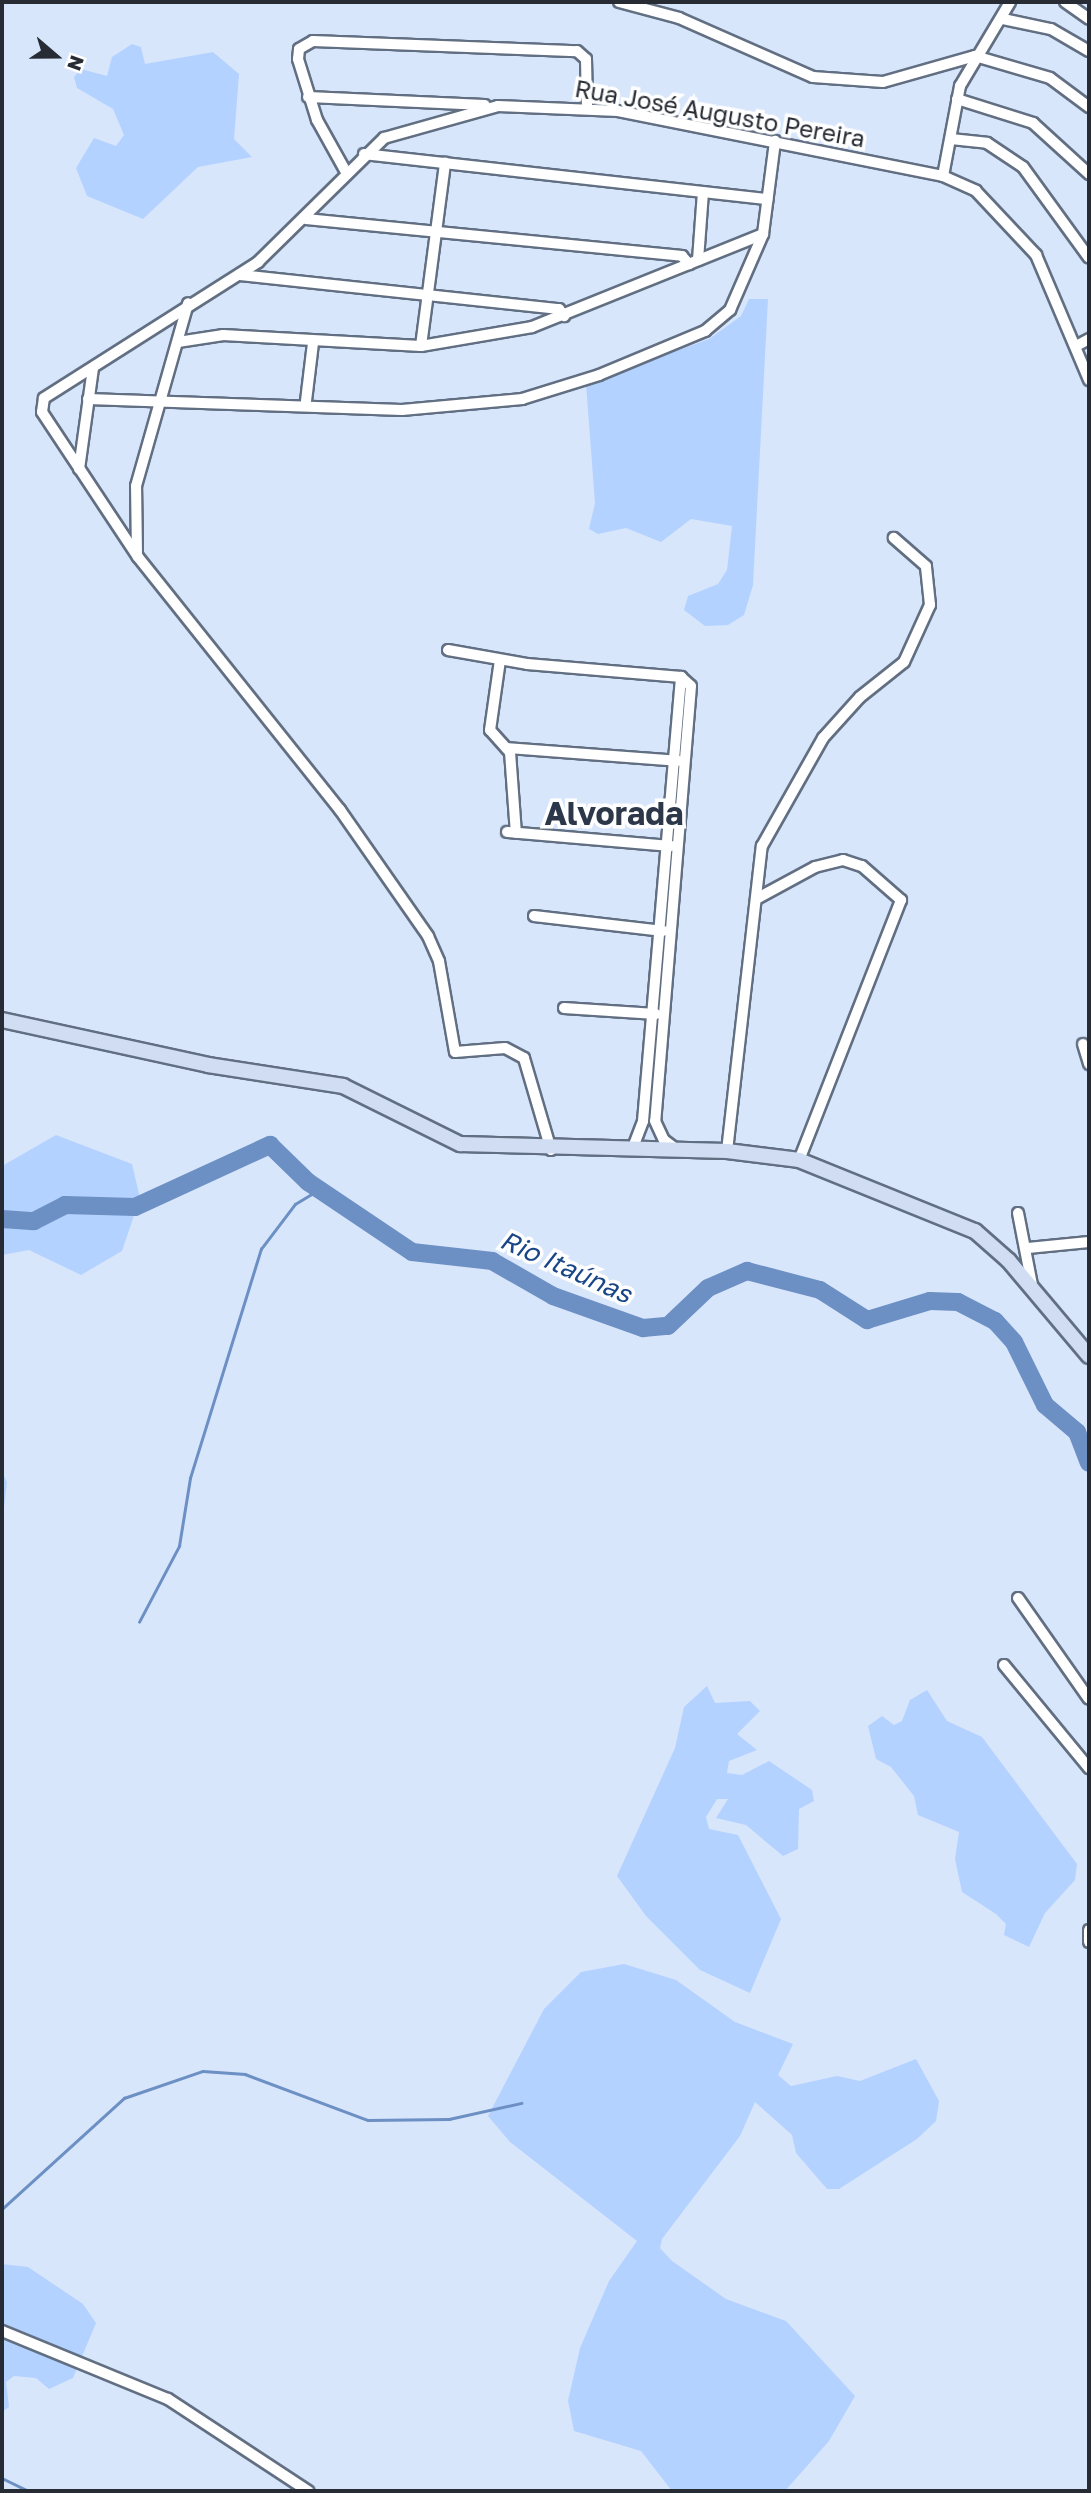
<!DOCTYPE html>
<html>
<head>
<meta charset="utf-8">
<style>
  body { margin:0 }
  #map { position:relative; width:1091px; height:2493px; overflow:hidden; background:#d8e6fc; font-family:"Golos Text",sans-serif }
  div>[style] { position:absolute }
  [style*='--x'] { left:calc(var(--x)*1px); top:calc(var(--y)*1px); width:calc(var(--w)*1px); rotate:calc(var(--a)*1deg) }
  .green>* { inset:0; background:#b4d2ff }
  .stream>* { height:2.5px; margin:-1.25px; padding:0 1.25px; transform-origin:1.25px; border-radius:1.25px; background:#6c8fc4 }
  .river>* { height:18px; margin:-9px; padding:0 9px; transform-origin:9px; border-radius:9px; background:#6c8fc4 }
  .roads { filter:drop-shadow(2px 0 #626f82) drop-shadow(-2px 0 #626f82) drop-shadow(0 2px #626f82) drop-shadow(0 -2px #626f82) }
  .street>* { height:10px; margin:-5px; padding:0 5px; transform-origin:5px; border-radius:5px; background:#fff }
  .secondary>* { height:14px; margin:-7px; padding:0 7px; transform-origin:7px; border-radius:7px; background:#d0ddf2 }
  span { translate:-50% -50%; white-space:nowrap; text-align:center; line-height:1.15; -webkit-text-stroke:7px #fff; paint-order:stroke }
  .street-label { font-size:24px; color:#272c34 }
  .water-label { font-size:26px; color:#194687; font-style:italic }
  .district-label { font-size:32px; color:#2c3849; font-weight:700 }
  .frame { position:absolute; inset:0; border:4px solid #272c34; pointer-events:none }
  .north { position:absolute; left:21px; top:21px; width:70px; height:70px; -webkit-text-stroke:5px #fff; paint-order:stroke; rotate:110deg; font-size:19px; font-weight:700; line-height:28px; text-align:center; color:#272c34 }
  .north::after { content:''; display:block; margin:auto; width:24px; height:32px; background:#272c34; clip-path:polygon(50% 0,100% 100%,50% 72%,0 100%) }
</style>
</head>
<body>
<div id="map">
  <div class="green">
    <i style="clip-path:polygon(132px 44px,141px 47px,145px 64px,213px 52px,239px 74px,234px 139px,252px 157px,198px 167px,143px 219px,87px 196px,76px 168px,94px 138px,116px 146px,124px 135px,113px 109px,77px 88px,74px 77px,81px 69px,107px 76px,112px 57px)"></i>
    <i style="clip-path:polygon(749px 299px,768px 299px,753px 585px,744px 615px,728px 625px,705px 626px,684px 610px,688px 596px,718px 584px,727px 570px,732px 526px,691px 519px,661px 542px,626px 528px,598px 534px,589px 529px,595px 503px,586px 384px,709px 339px,741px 316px)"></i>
    <i style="clip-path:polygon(56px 1135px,132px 1164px,140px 1198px,122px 1251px,81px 1275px,29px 1250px,2px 1255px,2px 1166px)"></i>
    <i style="clip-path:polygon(2px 1472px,7px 1482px,2px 1524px)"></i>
    <i style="clip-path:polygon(707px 1686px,715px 1703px,750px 1701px,760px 1711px,737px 1734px,757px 1750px,729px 1761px,727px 1773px,742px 1775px,769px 1761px,812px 1790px,814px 1801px,799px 1809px,798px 1849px,783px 1856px,746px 1825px,716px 1818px,728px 1799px,717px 1799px,706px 1817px,709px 1829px,738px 1835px,781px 1919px,750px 1993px,700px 1970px,646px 1916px,617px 1876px,675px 1748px,684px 1707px)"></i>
    <i style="clip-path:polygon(927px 1690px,947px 1721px,982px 1737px,1077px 1864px,1075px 1880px,1045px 1913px,1029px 1947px,1004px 1935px,1006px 1924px,996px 1914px,962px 1892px,955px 1859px,959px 1832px,918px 1815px,914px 1796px,891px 1767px,876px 1759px,868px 1726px,882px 1716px,894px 1725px,902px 1721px,910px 1700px)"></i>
    <i style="clip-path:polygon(624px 1964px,676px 1980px,735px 2022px,793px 2044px,778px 2075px,791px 2086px,837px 2076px,860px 2081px,916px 2059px,939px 2101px,936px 2121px,917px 2139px,839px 2189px,827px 2189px,796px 2153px,792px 2135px,755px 2102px,740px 2136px,662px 2239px,660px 2248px,672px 2261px,726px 2299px,786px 2321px,855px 2396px,829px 2441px,785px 2491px,672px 2491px,641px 2451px,574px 2431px,568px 2401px,580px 2348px,609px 2281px,637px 2241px,510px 2142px,488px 2116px,544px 2009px,581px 1972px)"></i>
    <i style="clip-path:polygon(2px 2264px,28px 2267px,83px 2304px,96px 2323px,73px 2378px,49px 2389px,36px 2378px,14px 2376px,6px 2382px,9px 2407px,2px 2412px)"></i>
  </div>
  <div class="stream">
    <i style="--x:139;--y:1622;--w:86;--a:-62.2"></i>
    <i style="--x:179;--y:1546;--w:69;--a:-80.8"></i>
    <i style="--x:190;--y:1478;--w:240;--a:-72.8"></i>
    <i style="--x:261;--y:1249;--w:56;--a:-52.9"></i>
    <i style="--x:295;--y:1204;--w:29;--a:-31"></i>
    <i style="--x:2;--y:2209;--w:165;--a:-42.3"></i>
    <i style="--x:124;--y:2098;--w:83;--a:-18.9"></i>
    <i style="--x:203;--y:2071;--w:42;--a:4.1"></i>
    <i style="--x:245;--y:2074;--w:131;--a:20.5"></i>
    <i style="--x:368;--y:2120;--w:81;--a:-0.7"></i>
    <i style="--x:449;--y:2119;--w:74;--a:-12.5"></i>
    <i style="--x:2;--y:2478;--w:30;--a:26"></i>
  </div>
  <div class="river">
    <i style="--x:2;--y:1219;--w:32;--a:4"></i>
    <i style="--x:34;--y:1221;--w:35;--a:-27"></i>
    <i style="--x:65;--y:1205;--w:70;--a:1.6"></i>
    <i style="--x:135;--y:1207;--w:149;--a:-24.7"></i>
    <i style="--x:270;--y:1145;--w:53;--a:44.2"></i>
    <i style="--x:308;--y:1182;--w:125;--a:33.9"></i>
    <i style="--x:412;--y:1252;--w:81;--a:6.4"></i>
    <i style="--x:492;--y:1261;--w:70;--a:29.8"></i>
    <i style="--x:553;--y:1296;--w:96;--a:19.6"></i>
    <i style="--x:643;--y:1328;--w:25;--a:-5"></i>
    <i style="--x:668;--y:1326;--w:55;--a:-43.5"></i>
    <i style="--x:708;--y:1288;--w:43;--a:-23.6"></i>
    <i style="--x:747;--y:1271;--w:75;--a:14.6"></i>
    <i style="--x:820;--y:1290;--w:56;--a:32.6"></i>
    <i style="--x:867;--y:1320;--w:66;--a:-16.8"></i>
    <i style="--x:930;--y:1301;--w:28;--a:2"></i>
    <i style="--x:958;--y:1302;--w:42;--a:27.2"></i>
    <i style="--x:995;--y:1321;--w:28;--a:48"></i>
    <i style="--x:1014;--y:1342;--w:70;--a:63.8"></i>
    <i style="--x:1045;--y:1405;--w:42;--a:40.2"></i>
    <i style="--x:1077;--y:1432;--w:33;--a:69"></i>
  </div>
  <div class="roads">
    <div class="street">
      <i style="--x:619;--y:2;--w:62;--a:14.9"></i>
      <i style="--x:679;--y:18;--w:146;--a:23.8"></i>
      <i style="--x:813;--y:77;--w:70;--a:4.1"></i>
      <i style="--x:883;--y:82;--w:96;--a:-15.8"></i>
      <i style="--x:975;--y:56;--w:78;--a:16.3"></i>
      <i style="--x:1050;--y:78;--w:49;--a:36.6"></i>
      <i style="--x:1065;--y:2;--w:29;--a:35"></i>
      <i style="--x:1003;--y:19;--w:49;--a:11.8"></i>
      <i style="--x:1051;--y:29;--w:44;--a:30.1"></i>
      <i style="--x:308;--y:97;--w:177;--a:2.6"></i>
      <i style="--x:957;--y:99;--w:80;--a:17.5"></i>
      <i style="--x:1033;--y:123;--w:76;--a:42.3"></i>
      <i style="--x:951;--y:139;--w:36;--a:6"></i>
      <i style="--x:987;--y:143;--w:43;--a:33.7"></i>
      <i style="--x:1023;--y:167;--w:112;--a:54"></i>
      <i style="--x:364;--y:154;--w:406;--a:6.4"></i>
      <i style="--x:346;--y:172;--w:60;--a:-119.1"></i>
      <i style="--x:317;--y:120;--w:64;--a:-107.3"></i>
      <i style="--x:298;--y:59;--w:10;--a:-84"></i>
      <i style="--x:299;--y:49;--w:16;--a:-30"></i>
      <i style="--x:313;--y:41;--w:264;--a:2.2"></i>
      <i style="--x:577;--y:51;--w:12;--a:42"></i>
      <i style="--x:586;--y:59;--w:49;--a:88.8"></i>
      <i style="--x:943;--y:176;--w:92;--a:-79.3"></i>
      <i style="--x:960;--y:86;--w:98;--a:-59.2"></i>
      <i style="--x:306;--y:219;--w:378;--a:5.6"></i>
      <i style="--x:682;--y:256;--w:11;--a:49"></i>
      <i style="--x:698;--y:260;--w:68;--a:-85.8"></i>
      <i style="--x:240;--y:275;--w:321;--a:6.1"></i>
      <i style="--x:559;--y:309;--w:9;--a:54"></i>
      <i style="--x:178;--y:342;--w:46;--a:-8.8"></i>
      <i style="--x:223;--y:335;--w:198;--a:3.2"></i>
      <i style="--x:421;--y:346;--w:113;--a:-9.7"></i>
      <i style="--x:532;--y:327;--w:249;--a:-21.9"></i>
      <i style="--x:421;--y:346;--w:185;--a:-82.5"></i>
      <i style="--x:1076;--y:346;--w:15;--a:-28"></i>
      <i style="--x:88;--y:399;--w:314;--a:2"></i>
      <i style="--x:402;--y:410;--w:121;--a:-5.2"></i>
      <i style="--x:522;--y:399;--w:81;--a:-17.3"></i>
      <i style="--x:599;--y:375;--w:115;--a:-22.5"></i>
      <i style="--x:705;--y:331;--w:33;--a:-40"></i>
      <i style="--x:730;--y:310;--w:83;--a:-66.5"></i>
      <i style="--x:763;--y:234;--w:94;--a:-82.6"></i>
      <i style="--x:306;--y:401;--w:58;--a:-83.1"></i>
      <i style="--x:79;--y:469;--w:102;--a:-82.1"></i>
      <i style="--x:137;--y:554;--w:68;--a:-90.8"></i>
      <i style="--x:136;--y:486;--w:190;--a:-74.1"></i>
      <i style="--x:448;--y:650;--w:80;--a:10"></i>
      <i style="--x:527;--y:664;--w:155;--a:4.8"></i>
      <i style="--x:500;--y:660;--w:71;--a:98.1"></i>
      <i style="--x:490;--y:730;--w:30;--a:48"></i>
      <i style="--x:510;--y:752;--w:81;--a:85.8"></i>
      <i style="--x:507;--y:748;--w:172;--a:4.3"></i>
      <i style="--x:507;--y:832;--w:165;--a:4.9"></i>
      <i style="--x:756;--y:899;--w:67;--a:-28.5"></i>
      <i style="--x:815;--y:867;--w:29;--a:-14"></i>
      <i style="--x:843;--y:860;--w:20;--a:18"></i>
      <i style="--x:862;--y:866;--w:52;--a:41.1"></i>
      <i style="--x:901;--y:900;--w:279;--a:111.4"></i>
      <i style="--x:534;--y:916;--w:130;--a:6.6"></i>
      <i style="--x:564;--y:1008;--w:92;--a:3.7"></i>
      <i style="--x:1083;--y:1044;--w:21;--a:73"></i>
      <i style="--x:551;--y:1150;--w:96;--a:-106.4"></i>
      <i style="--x:524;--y:1058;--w:21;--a:-152"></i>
      <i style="--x:505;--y:1048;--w:50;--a:175.4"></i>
      <i style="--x:455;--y:1052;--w:92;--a:-100"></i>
      <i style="--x:439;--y:961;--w:27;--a:-114"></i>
      <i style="--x:428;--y:936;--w:154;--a:-124.9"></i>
      <i style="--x:340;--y:810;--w:324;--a:-128.6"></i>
      <i style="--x:138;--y:557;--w:174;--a:-123.5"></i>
      <i style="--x:42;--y:412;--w:14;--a:-82"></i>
      <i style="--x:44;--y:398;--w:254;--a:-32.4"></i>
      <i style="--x:258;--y:262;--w:177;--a:-44.5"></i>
      <i style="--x:384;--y:138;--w:118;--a:-15.7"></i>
      <i style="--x:498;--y:106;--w:120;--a:2.4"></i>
      <i style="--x:618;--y:111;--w:331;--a:11.3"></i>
      <i style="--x:943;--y:176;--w:36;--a:24"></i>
      <i style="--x:976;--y:191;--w:88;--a:46.8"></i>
      <i style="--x:1036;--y:255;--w:136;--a:67"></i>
      <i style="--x:632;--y:1150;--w:31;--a:-69"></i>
      <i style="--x:643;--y:1121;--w:446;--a:-85.1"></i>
      <i style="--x:681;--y:677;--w:13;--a:42"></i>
      <i style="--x:691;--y:686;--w:436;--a:94.7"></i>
      <i style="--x:655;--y:1121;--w:21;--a:65"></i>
      <i style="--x:664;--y:1140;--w:15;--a:37"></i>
      <i style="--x:727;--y:1151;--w:307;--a:-83.5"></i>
      <i style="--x:762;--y:846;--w:124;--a:-60.5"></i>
      <i style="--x:823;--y:738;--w:55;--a:-47.9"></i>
      <i style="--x:860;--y:697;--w:56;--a:-38.5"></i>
      <i style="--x:904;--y:662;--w:63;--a:-65.5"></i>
      <i style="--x:930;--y:605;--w:39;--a:-96"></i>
      <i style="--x:926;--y:566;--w:43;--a:-138.8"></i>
      <i style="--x:1018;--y:1213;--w:78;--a:79"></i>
      <i style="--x:1028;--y:1248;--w:61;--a:-5.6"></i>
      <i style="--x:1018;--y:1598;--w:123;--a:54.9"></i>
      <i style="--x:1004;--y:1665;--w:134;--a:50.5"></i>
      <i style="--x:1089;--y:1930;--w:12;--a:90"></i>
      <i style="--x:2;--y:2331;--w:179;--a:22.3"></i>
      <i style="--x:168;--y:2399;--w:168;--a:33.3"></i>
    </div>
    <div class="secondary">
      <i style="--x:2;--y:1020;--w:211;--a:12.3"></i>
      <i style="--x:208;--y:1065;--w:137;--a:8.8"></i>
      <i style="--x:343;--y:1086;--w:131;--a:26.4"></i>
      <i style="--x:460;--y:1144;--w:267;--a:1.5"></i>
      <i style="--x:727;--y:1151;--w:73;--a:7.1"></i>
      <i style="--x:799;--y:1160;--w:190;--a:22"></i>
      <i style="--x:975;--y:1231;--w:45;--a:41.4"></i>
      <i style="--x:1009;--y:1261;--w:124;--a:49.9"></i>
    </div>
  </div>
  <div class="street-label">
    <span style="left:720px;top:113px;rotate:10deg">Rua José Augusto Pereira</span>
  </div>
  <div class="water-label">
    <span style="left:566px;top:1267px;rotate:24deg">Rio Itaúnas</span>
  </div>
  <div class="district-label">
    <span style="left:614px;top:813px">Alvorada</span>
  </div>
  <div class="frame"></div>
  <div class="north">N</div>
</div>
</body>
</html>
